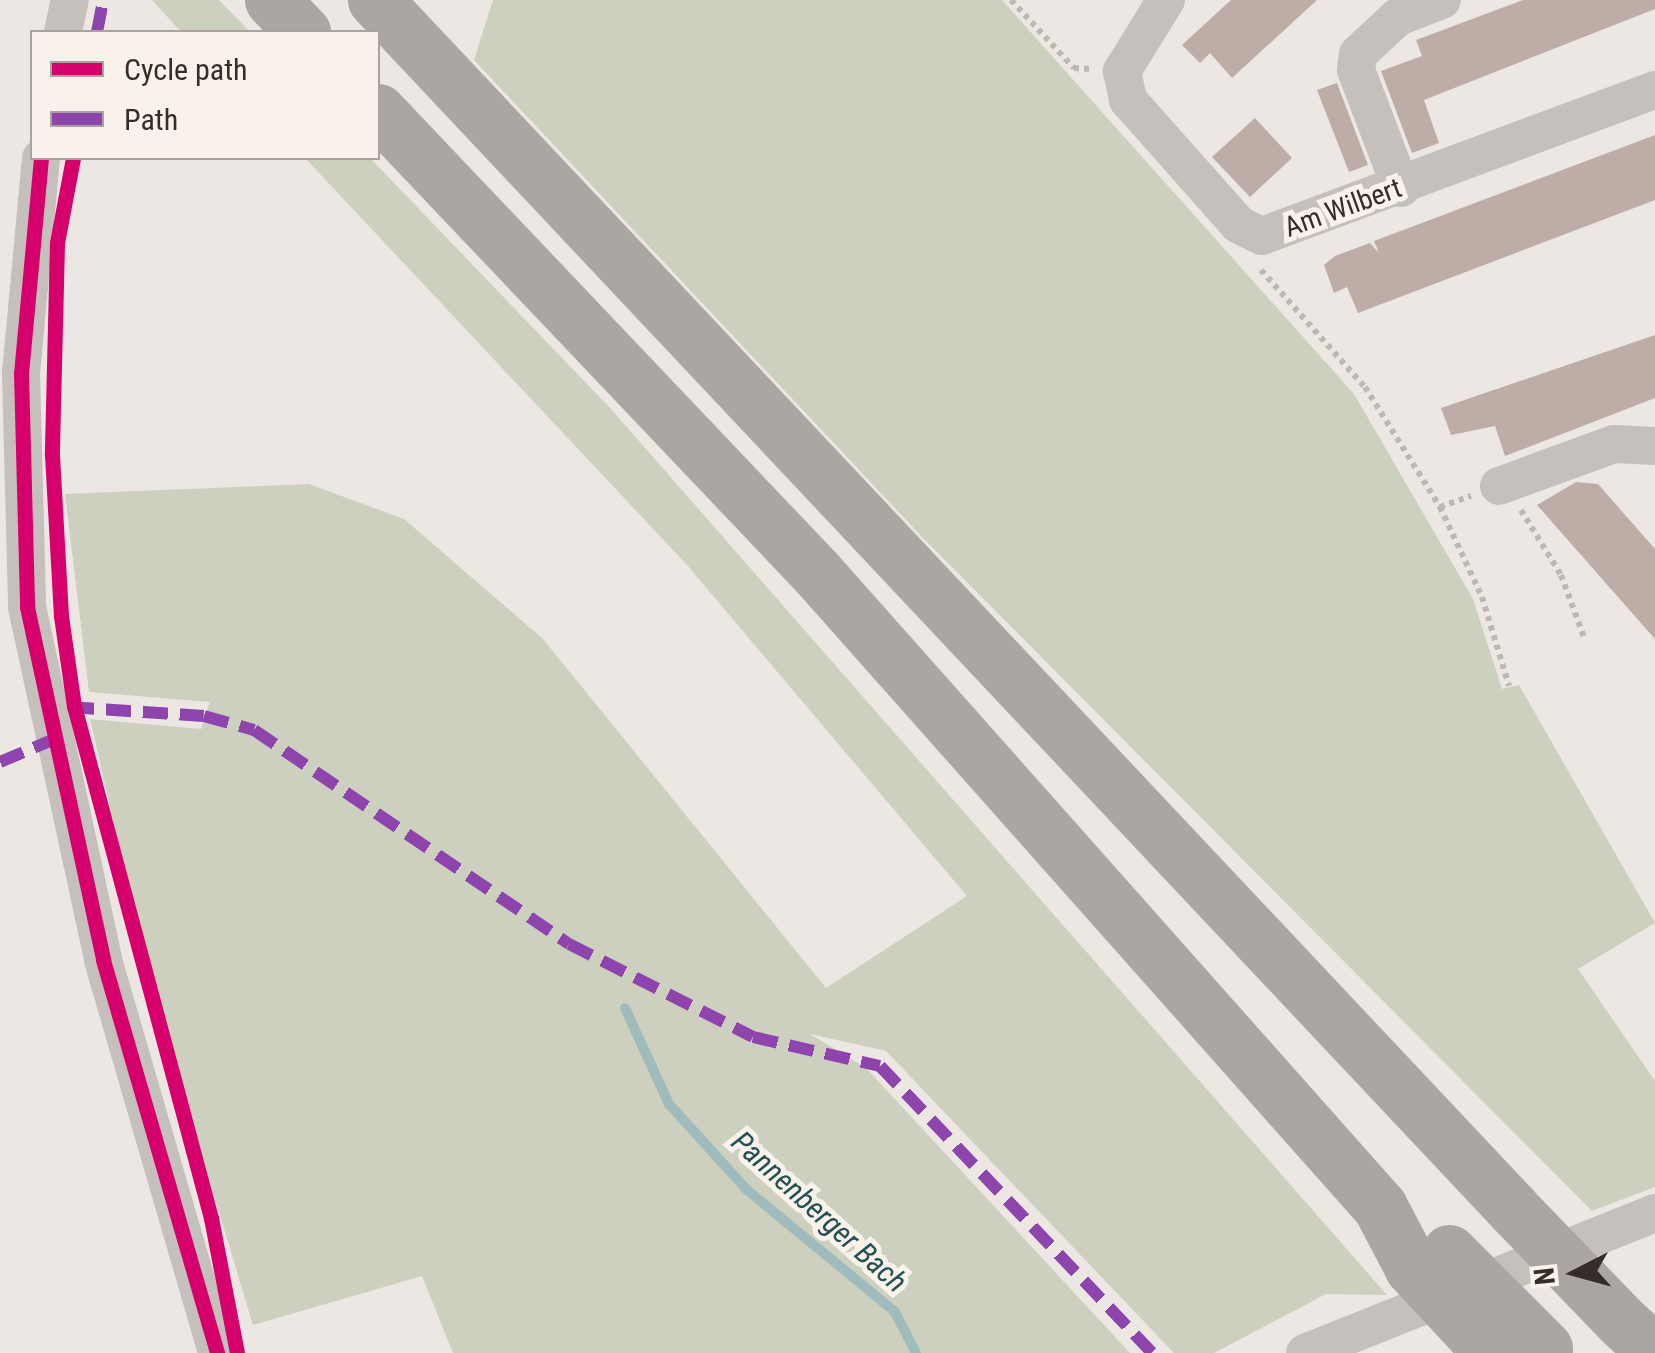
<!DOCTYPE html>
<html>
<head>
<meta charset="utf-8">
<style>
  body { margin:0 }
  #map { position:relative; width:1655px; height:1353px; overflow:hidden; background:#ece7e2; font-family:"Roboto Condensed",sans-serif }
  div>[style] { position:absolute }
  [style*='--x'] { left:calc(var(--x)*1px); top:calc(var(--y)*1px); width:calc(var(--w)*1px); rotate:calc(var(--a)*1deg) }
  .green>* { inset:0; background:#cdd0be }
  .stream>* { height:10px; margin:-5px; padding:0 5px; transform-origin:5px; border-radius:5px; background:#a0bbbb }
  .building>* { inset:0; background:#beada6 }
  .path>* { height:6px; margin-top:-3px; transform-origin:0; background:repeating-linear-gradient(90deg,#beb8b4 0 5px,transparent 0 10px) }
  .minor>* { height:38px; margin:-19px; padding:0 19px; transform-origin:19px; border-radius:19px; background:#c5c0bb }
  .highway>* { height:55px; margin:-27.5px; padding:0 27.5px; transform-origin:27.5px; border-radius:27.5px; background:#aba6a1 }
  .highway-bridge>* { height:55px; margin:-27.5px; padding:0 27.5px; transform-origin:27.5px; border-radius:27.5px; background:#aba6a1 }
  .quiet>* { height:12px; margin-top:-6px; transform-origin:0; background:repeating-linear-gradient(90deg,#8e44ad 0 25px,transparent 0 37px) }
  .cycleway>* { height:15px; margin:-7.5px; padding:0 7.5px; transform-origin:7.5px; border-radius:7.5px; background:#d6006c }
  span { translate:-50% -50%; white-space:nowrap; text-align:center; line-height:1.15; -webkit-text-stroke:10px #f8f2ea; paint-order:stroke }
  .street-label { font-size:28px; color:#352d2a }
  .water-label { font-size:30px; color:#235053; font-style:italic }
  .legend { position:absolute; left:30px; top:30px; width:350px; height:130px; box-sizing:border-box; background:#f8f2ea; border:2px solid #aaa39d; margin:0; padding:12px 18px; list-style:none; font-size:30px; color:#352d2a }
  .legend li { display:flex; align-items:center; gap:20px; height:50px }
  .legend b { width:50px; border:2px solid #aaa39d }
  .north { position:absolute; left:1525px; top:1223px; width:100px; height:100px; -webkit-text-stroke:8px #f8f2ea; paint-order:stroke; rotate:264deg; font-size:28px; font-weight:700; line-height:40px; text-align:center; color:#352d2a }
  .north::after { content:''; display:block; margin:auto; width:35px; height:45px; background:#352d2a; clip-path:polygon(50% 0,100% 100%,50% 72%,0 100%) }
</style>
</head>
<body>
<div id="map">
  <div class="green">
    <i style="clip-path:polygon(152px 0,219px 0,250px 32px,181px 32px)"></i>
    <i style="clip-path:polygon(493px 0,1002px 0,1354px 394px,1473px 599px,1502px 689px,1519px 685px,1655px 923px,1578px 969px,1655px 1081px,1655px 1187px,1592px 1211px,923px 538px,474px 60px)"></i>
    <i style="clip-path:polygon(305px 158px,370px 158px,611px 409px,1387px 1295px,1326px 1294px,1214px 1353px,1174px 1353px,886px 1051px,810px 1034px,866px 1068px,1130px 1353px,453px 1353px,422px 1276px,253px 1325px,152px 989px,90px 719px,201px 729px,210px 702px,89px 692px,65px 494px,309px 484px,404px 519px,543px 639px,826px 988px,967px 896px,687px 565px)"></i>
  </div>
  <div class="stream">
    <i style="--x:625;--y:1008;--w:106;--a:65.4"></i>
    <i style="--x:669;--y:1104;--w:115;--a:47.8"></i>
    <i style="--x:746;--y:1189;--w:193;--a:39.5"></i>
    <i style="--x:895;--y:1312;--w:46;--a:62.9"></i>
  </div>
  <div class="building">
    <i style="clip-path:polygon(1231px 0,1317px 0,1232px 78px,1210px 53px,1200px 63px,1182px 45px)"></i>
    <i style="clip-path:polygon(1523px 0,1655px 0,1655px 9px,1424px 100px,1439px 143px,1412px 153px,1381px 71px,1422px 56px,1416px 40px)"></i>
    <i style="clip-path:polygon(1337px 83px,1368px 165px,1349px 172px,1317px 90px)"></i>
    <i style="clip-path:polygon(1255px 118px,1292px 158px,1250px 197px,1212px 157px)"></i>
    <i style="clip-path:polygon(1655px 135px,1655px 200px,1358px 313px,1347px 287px,1334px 293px,1324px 265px,1335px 256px,1370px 243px,1379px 253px,1374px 241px)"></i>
    <i style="clip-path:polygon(1655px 335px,1655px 398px,1505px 456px,1495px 426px,1451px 435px,1441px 408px)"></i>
    <i style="clip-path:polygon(1576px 482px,1598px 484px,1655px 549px,1655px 639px,1537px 505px)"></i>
  </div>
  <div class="path">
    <i style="--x:1011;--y:0;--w:93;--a:47.2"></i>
    <i style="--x:1074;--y:68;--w:17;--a:3"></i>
    <i style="--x:1261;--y:270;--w:157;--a:48.4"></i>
    <i style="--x:1365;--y:387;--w:142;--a:58"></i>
    <i style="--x:1440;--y:507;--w:99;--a:65"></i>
    <i style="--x:1482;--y:597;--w:93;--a:73.1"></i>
    <i style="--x:1440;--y:507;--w:33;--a:-20"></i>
    <i style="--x:1521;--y:510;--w:76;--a:58.4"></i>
    <i style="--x:1561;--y:575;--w:69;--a:69.7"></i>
  </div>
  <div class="minor">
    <i style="--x:1166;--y:0;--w:84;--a:121.8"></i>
    <i style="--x:1122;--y:71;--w:30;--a:78"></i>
    <i style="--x:1128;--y:100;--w:167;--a:48.4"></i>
    <i style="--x:1239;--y:225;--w:25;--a:26"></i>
    <i style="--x:1262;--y:236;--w:419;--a:-20.4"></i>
    <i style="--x:63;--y:32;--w:33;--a:-78"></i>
    <i style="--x:41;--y:158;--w:216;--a:95.3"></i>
    <i style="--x:21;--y:373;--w:234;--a:88.5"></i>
    <i style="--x:27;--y:607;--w:361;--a:77.8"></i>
    <i style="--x:103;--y:960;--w:409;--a:73.8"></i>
    <i style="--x:1401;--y:188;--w:126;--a:-110.9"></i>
    <i style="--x:1356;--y:70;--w:16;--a:-83"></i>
    <i style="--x:1358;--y:54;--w:54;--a:-42.8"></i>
    <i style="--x:1398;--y:17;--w:47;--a:-21.1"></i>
    <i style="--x:1499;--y:486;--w:122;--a:-20.1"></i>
    <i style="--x:1614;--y:444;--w:41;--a:2.8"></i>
    <i style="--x:1305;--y:1353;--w:377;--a:-21.8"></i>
  </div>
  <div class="highway">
    <i style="--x:272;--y:0;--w:45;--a:45.9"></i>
    <i style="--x:375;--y:0;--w:1659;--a:46.73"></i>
    <i style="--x:378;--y:111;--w:637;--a:46.46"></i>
    <i style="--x:817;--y:573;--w:848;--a:48.39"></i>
    <i style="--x:1380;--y:1207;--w:69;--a:62.3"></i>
    <i style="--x:1621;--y:1321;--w:46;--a:42.4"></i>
  </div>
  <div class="highway-bridge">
    <i style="--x:1512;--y:1208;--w:157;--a:46"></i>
    <i style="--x:1449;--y:1252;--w:136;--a:45"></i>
    <i style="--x:1412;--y:1268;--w:116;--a:47.1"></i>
  </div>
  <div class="quiet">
    <i style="--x:97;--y:32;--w:33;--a:-79"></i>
    <i style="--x:69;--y:707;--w:135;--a:3.8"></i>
    <i style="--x:204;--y:716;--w:52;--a:15.6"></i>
    <i style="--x:254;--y:730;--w:381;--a:34.2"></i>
    <i style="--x:569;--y:944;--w:206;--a:26.8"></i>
    <i style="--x:753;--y:1037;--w:130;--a:12.9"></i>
    <i style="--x:880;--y:1066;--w:395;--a:46.5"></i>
    <i style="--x:0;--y:762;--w:54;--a:-22.8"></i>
  </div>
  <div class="cycleway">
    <i style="--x:41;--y:158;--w:216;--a:95.3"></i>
    <i style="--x:21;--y:373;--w:234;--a:88.5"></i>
    <i style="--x:27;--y:607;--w:361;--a:77.8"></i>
    <i style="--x:103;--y:960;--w:409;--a:73.8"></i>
    <i style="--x:73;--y:158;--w:86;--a:100.7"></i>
    <i style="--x:57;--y:243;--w:212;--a:91.4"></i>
    <i style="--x:52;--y:455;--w:161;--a:86.8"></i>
    <i style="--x:61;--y:616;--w:91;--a:81.8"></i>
    <i style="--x:74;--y:706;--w:530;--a:75.02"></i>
    <i style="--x:211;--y:1218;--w:137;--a:79.1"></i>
  </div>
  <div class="street-label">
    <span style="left:1343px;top:208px;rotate:-20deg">Am Wilbert</span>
  </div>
  <div class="water-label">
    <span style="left:819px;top:1212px;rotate:42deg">Pannenberger Bach</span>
  </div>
  <ul class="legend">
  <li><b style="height:12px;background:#d6006c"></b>Cycle path</li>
  <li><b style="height:12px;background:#8e44ad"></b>Path</li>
  </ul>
  <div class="north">N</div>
</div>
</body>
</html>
